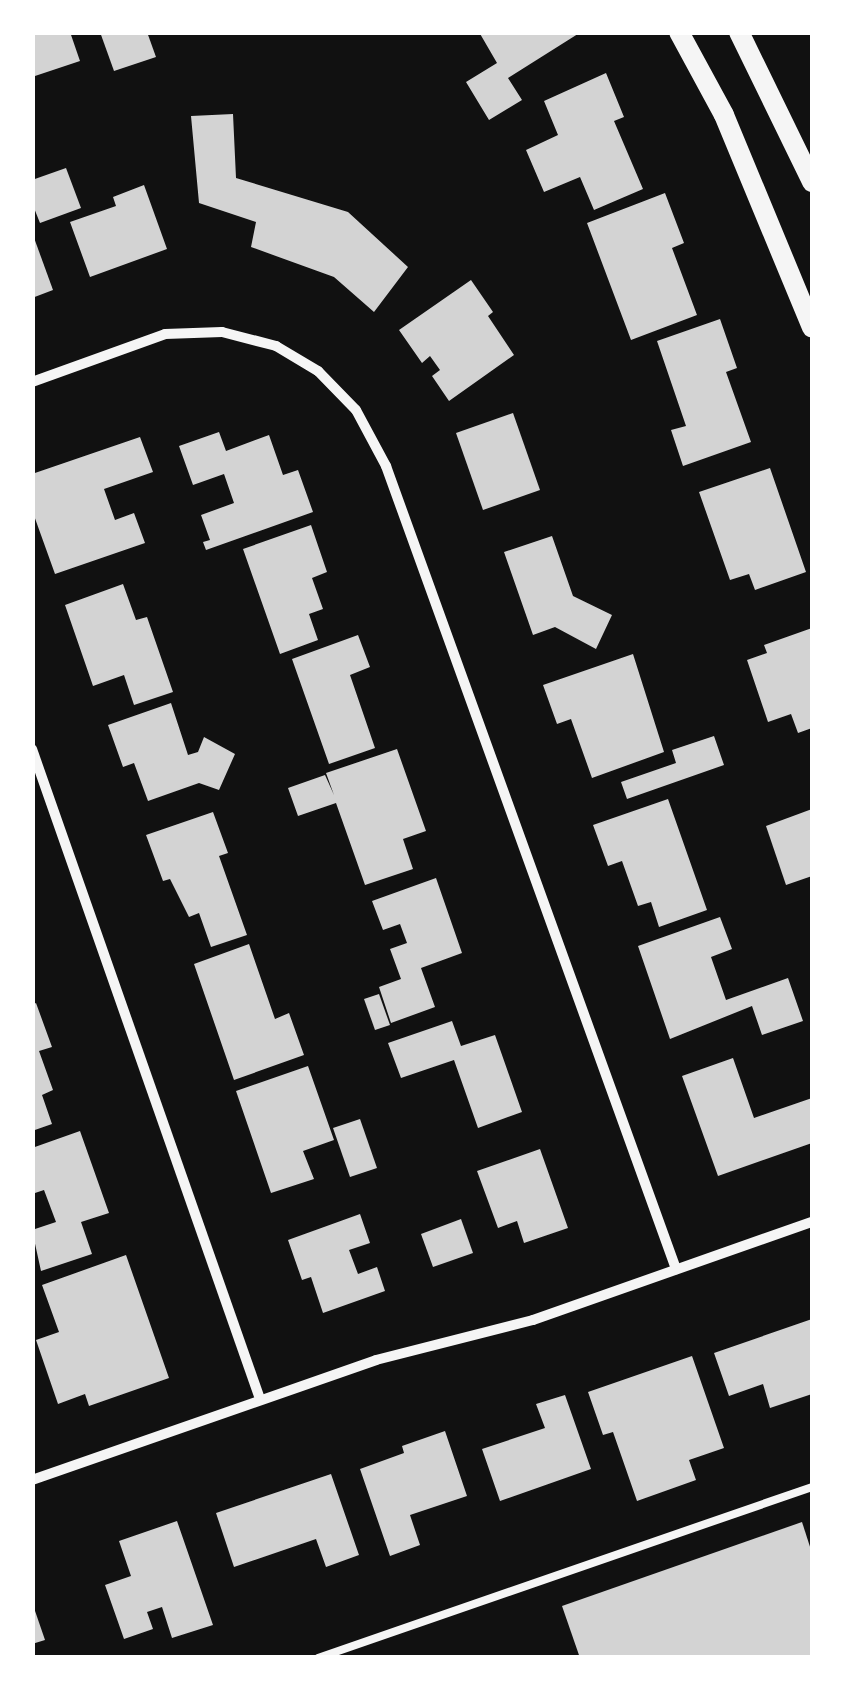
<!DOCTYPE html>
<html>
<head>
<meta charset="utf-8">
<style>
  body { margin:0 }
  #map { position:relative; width:845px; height:1690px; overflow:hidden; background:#111; font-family:"Roboto Condensed",sans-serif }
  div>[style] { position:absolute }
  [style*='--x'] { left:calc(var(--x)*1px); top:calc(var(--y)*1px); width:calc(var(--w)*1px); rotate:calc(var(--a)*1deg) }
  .building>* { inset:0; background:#d3d3d3 }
  .service>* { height:8px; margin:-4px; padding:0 4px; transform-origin:4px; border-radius:4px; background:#f5f5f5 }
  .minor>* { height:10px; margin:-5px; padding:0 5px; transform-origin:5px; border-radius:5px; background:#f5f5f5 }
  .secondary>* { height:20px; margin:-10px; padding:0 10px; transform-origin:10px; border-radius:10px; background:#f5f5f5 }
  span { translate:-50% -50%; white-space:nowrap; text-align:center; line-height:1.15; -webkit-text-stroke:8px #fff; paint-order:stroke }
  .frame { position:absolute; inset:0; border:35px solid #fff; pointer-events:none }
</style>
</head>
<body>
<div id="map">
  <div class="building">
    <i style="clip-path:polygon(32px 32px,70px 32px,80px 61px,32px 77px)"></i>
    <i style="clip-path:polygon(100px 32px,147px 32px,156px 57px,114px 71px)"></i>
    <i style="clip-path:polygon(479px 32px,581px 32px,508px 78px,522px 100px,489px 120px,466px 82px,497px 63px)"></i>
    <i style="clip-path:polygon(606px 73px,624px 117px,614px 121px,643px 189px,594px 210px,580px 177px,544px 192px,526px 150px,558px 135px,544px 101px)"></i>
    <i style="clip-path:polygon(233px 114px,236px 178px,348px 212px,408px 267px,374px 312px,334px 277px,251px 247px,256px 222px,199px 203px,191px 116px)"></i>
    <i style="clip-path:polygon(66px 168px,81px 208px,40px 223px,32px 203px,32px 180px)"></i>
    <i style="clip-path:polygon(144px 185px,167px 249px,90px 277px,70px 222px,116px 206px,113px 197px)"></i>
    <i style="clip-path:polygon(665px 193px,684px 243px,672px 248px,697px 315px,631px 340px,587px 223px)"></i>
    <i style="clip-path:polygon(33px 235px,53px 290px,32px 298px,32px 236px)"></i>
    <i style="clip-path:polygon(471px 280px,493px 312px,488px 316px,514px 355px,449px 401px,432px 376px,440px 370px,430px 356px,422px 363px,399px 330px)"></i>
    <i style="clip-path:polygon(720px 319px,737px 368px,726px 372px,751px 442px,683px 466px,671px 430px,686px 426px,657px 341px)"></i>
    <i style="clip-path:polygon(513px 413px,540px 490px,483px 510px,456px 433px)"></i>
    <i style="clip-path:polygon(219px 432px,226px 451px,269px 435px,283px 475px,298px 470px,313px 512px,206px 550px,203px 542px,210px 540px,201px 515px,234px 503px,224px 474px,193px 485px,179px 446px)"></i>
    <i style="clip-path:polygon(140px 437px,153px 472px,104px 489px,115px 520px,134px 513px,145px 543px,55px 574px,32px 510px,32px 474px)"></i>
    <i style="clip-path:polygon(770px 468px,806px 572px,755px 590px,749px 574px,730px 580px,699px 492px)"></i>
    <i style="clip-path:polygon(311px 525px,327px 572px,312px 578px,323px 609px,309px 614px,318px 640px,280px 654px,243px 549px)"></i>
    <i style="clip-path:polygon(552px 536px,573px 596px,612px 615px,596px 649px,555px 627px,533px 635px,504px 552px)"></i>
    <i style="clip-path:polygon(123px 584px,136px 620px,147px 617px,173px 692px,134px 705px,124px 675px,93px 686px,65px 605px)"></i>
    <i style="clip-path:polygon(812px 628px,812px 728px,798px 733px,791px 714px,768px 722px,747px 660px,767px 653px,764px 645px)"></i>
    <i style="clip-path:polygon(358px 635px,370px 667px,350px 675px,375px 748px,329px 764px,292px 659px)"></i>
    <i style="clip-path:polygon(633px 654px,664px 752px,592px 778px,571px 719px,557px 724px,543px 685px)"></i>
    <i style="clip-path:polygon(171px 703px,188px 755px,198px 752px,204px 737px,235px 754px,219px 790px,199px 783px,148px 801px,134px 763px,123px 767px,108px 725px)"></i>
    <i style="clip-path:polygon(714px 736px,724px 765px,627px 799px,621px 782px,676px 763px,672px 750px)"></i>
    <i style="clip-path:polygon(397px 749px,426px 831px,403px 839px,413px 869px,365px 885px,336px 803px,298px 816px,288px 788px,325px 775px,334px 795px,326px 773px)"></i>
    <i style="clip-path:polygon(668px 799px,707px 910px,659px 927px,651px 902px,638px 906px,622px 861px,608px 866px,593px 825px)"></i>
    <i style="clip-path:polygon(812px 809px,812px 876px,786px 885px,766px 826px)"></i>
    <i style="clip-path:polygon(213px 812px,228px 853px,219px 856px,247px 935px,211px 947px,199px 913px,189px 917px,170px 879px,163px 881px,146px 835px)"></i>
    <i style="clip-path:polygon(436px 878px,462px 953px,421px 968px,435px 1007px,391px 1023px,379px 987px,401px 979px,390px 949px,407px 943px,400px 924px,383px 930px,372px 901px)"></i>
    <i style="clip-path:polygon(720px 917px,732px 949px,711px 957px,726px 1000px,788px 978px,803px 1021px,762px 1035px,752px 1006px,670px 1039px,638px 946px)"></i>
    <i style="clip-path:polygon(249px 944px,275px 1019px,289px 1013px,304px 1055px,234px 1080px,194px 964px)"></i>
    <i style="clip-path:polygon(379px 994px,390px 1025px,375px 1030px,364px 999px)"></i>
    <i style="clip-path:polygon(36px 1003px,52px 1047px,39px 1051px,53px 1090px,42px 1095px,52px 1124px,32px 1131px,32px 1005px)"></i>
    <i style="clip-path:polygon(452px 1021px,461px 1046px,495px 1035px,522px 1112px,478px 1128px,454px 1060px,401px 1078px,388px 1043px)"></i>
    <i style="clip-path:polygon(733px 1058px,754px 1118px,812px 1098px,812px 1143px,718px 1176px,682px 1076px)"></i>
    <i style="clip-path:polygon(308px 1066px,334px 1140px,303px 1151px,314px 1179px,271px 1193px,236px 1091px)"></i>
    <i style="clip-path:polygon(360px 1119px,377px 1168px,350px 1177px,333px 1128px)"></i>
    <i style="clip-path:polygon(80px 1131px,109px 1213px,81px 1222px,92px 1254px,41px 1271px,32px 1230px,56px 1222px,44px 1190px,32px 1194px,32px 1148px)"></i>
    <i style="clip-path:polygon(540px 1149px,568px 1228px,524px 1243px,517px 1221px,498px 1228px,477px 1171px)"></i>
    <i style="clip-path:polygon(360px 1214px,370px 1243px,349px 1250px,358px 1274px,377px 1267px,385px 1291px,323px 1313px,311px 1277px,302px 1280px,288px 1240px)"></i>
    <i style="clip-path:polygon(461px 1219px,473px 1253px,433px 1267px,421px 1234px)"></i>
    <i style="clip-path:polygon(126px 1255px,169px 1378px,89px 1406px,85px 1394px,58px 1404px,36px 1340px,59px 1332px,42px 1285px)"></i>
    <i style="clip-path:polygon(812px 1319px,812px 1394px,770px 1408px,763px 1384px,729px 1396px,714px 1353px)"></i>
    <i style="clip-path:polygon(692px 1356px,724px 1448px,689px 1460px,696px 1480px,637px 1501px,613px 1432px,603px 1435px,588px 1392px)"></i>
    <i style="clip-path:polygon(565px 1395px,591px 1469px,500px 1501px,482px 1449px,545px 1428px,536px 1404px)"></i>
    <i style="clip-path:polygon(445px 1431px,467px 1496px,410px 1515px,420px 1545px,390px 1556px,360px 1469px,404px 1453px,402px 1446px)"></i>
    <i style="clip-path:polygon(331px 1474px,359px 1555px,326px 1567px,316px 1539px,234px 1567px,216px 1513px)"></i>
    <i style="clip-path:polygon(177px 1521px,213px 1625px,172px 1638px,162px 1607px,147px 1612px,153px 1629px,124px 1639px,105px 1585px,131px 1576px,119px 1541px)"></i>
    <i style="clip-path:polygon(802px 1522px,812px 1553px,812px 1658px,580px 1658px,562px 1606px)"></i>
    <i style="clip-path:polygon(33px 1605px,45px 1640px,32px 1644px,32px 1606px)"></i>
  </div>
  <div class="service">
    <i style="--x:318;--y:1658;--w:523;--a:-19.09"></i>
  </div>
  <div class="minor">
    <i style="--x:32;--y:382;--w:141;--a:-19.8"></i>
    <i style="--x:165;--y:334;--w:57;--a:-2"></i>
    <i style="--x:222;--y:332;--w:56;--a:14.5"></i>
    <i style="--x:276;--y:346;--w:49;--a:30.8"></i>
    <i style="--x:318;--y:371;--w:54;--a:45.7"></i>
    <i style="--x:356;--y:410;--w:64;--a:61.8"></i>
    <i style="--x:386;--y:466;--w:854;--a:70.14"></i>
    <i style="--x:32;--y:749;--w:689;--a:70.67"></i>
    <i style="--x:32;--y:1480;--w:364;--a:-19.2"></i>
    <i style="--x:376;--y:1360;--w:162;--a:-14.3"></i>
    <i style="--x:533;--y:1320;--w:296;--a:-19.4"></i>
  </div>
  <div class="secondary">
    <i style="--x:679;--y:32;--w:94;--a:61.5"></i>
    <i style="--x:724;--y:115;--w:230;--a:67.5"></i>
    <i style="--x:739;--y:32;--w:167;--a:64"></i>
  </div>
  <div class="frame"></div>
</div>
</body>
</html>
